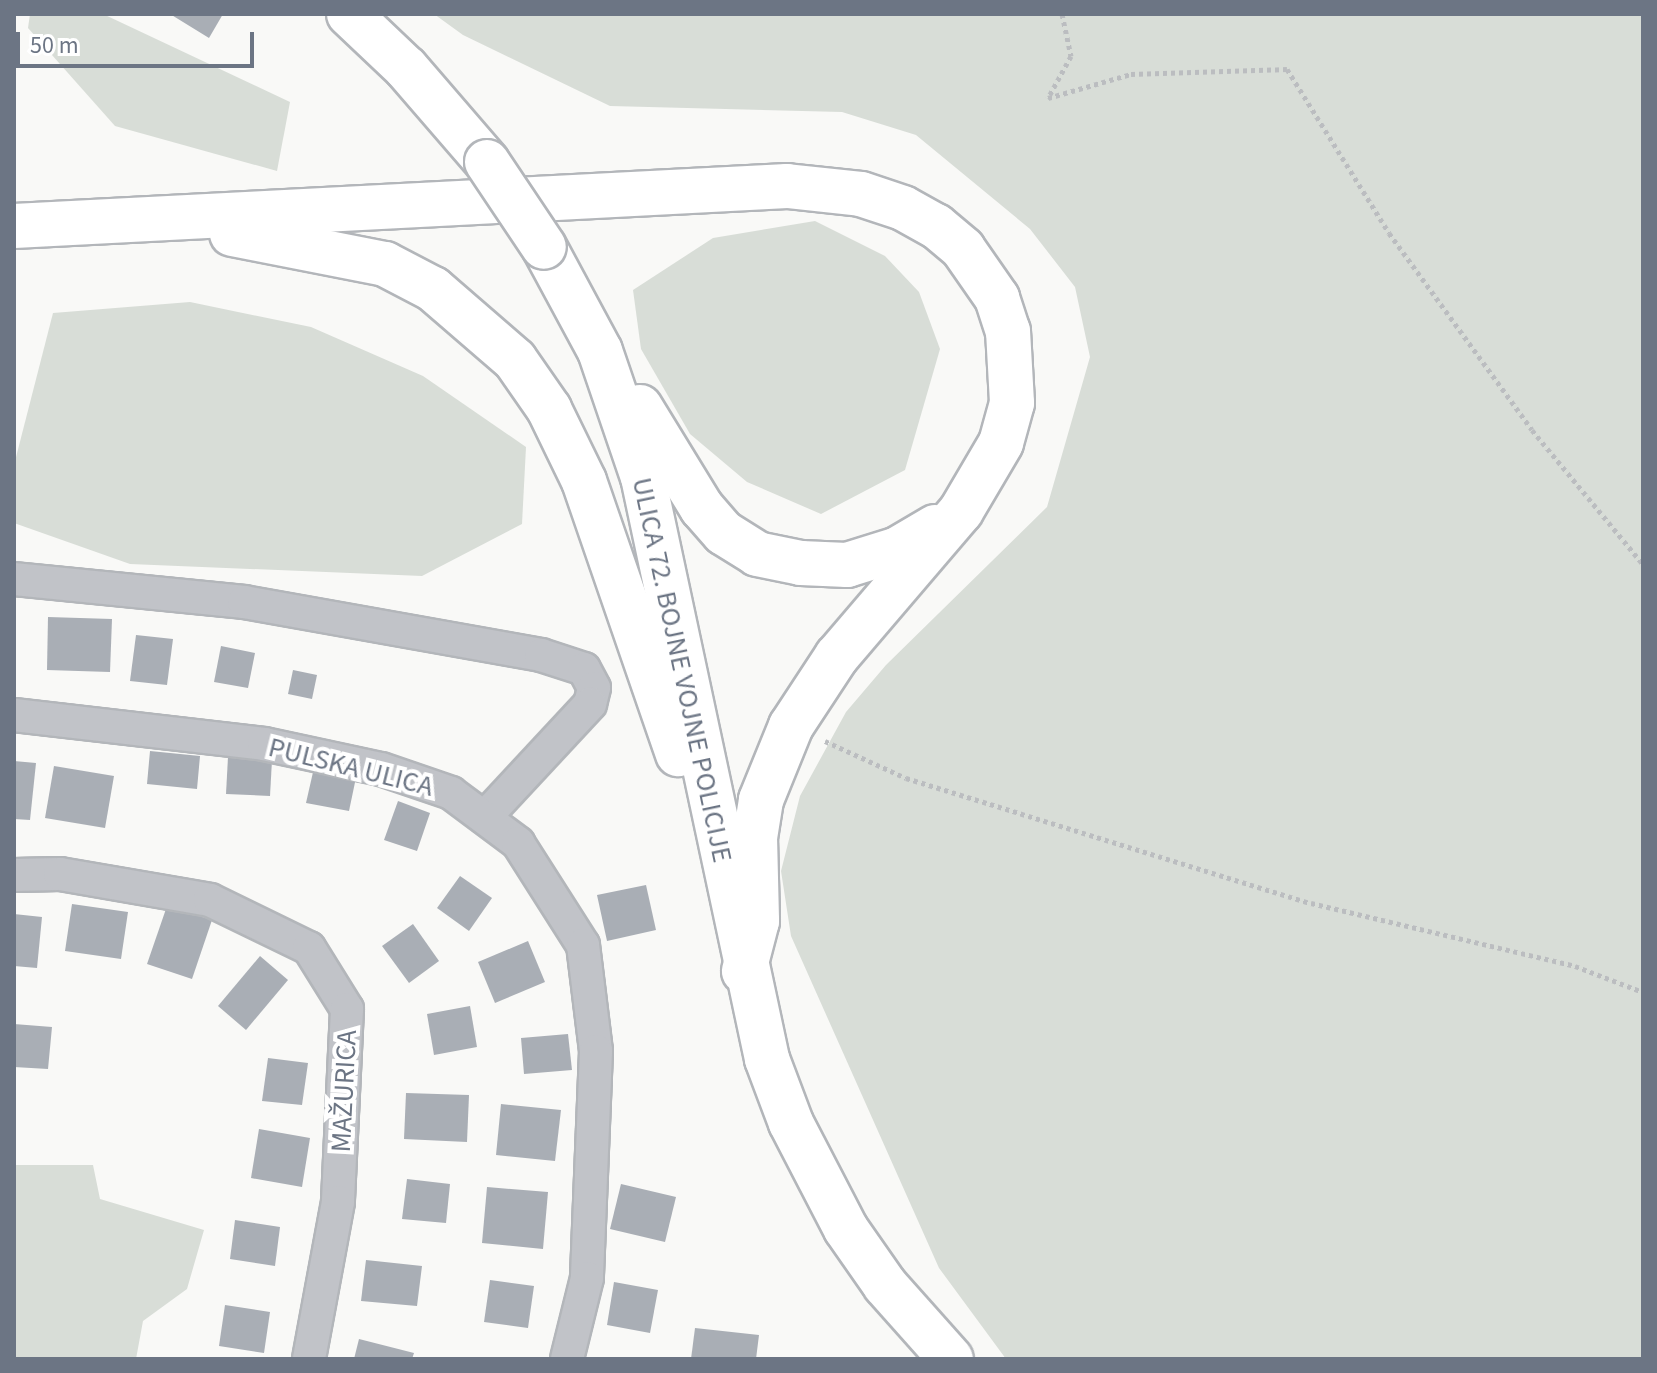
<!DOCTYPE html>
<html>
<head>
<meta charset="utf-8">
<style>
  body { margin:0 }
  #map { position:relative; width:1657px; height:1373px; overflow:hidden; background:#f9f9f7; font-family:"Source Sans 3",sans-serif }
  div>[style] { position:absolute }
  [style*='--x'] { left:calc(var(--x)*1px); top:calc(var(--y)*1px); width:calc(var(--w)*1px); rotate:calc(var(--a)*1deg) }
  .green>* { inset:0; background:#d8ddd7 }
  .building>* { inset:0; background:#a9aeb5 }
  .path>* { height:5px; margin-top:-2.5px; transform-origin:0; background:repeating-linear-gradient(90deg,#bbbdc0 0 4px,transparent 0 8px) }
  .roads { filter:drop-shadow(2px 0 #b3b6ba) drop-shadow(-2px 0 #b3b6ba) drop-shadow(0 2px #b3b6ba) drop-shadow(0 -2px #b3b6ba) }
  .minor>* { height:32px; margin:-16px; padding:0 16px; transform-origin:16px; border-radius:16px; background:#c1c3c8 }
  .primary>* { height:44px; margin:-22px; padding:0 22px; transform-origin:22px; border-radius:22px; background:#fff }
  .bridges { filter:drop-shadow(2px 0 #b3b6ba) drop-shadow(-2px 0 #b3b6ba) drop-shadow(0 2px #b3b6ba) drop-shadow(0 -2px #b3b6ba) }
  .primary-bridge>* { height:44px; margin:-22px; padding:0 22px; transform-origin:22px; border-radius:22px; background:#fff }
  span { translate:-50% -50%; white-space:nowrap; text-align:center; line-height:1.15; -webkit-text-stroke:8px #fff; paint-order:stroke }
  .street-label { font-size:28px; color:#6c7584 }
  .frame { position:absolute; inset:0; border:16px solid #6c7584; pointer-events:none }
  .scale { position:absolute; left:16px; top:32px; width:238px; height:36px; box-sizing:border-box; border:4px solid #6c7584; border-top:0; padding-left:10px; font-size:24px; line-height:28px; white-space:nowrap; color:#6c7584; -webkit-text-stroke:6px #fff; paint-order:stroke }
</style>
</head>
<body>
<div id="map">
  <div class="green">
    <i style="clip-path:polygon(30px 14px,103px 14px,290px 102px,277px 171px,115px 126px,28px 28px)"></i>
    <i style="clip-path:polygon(434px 14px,1643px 14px,1643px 1359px,1006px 1359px,939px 1268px,791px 936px,781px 871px,800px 796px,846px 712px,886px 665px,1047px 507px,1090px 357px,1075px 287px,1030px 229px,916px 135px,842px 112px,610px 106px,463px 35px)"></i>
    <i style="clip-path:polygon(815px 221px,885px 256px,919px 292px,940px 349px,905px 470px,821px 514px,747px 482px,690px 434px,641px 349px,633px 290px,713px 238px)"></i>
    <i style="clip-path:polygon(190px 302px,311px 327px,423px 376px,526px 447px,522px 524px,422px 576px,130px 564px,14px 523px,14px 465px,53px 313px)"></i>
    <i style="clip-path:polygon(14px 1165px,93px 1165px,100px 1199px,204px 1230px,187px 1289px,143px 1321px,136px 1359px,14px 1359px)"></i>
  </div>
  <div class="building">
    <i style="clip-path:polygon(170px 14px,223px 14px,209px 38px)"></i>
    <i style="clip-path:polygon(48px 617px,112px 619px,110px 672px,47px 670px)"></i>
    <i style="clip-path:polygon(136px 635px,173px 639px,167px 685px,130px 681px)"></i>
    <i style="clip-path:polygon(221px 646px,255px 653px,248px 688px,214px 682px)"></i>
    <i style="clip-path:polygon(293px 670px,317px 675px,312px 699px,288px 694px)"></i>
    <i style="clip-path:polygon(150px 751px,200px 756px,197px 789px,147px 784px)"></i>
    <i style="clip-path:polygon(228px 757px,272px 760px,270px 796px,226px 794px)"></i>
    <i style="clip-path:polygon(316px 759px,358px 768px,349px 811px,306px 803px)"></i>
    <i style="clip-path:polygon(14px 761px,36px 763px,30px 820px,14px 819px)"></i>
    <i style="clip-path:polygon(54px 766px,114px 776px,105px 828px,45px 818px)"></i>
    <i style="clip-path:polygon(398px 801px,430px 813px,417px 851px,384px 840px)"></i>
    <i style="clip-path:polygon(460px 876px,492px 898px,469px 931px,437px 908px)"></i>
    <i style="clip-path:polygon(646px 885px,656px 930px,607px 941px,597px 895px)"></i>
    <i style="clip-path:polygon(72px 904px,128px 912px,121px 959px,65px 951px)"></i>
    <i style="clip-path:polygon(167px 906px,212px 920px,192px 979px,147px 964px)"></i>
    <i style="clip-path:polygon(14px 914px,42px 917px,37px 968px,14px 966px)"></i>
    <i style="clip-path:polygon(413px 924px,439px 961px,409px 983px,382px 946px)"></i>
    <i style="clip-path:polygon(528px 941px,545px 982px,495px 1003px,478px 962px)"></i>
    <i style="clip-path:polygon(260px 956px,288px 980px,246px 1030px,218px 1006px)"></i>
    <i style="clip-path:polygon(470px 1006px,477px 1047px,434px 1055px,427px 1014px)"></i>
    <i style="clip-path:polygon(14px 1024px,52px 1027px,48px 1069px,14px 1067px)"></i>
    <i style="clip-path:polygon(568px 1034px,572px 1070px,524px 1074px,521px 1038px)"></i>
    <i style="clip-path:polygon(268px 1058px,308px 1063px,302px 1105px,262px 1101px)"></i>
    <i style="clip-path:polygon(406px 1093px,469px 1095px,467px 1142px,404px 1139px)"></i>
    <i style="clip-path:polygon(501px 1104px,561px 1110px,555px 1161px,496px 1155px)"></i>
    <i style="clip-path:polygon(259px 1129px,310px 1138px,302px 1187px,251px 1178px)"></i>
    <i style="clip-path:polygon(407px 1179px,450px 1184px,446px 1223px,402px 1219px)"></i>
    <i style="clip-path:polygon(621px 1184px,676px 1197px,665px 1242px,610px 1229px)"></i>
    <i style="clip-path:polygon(487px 1187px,548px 1192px,543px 1249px,482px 1243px)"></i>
    <i style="clip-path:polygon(235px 1220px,280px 1227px,275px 1266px,230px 1259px)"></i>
    <i style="clip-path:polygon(366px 1260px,422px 1266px,417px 1306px,361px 1301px)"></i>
    <i style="clip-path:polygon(490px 1280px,534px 1286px,528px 1328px,484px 1322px)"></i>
    <i style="clip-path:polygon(614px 1282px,658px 1290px,650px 1333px,607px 1325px)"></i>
    <i style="clip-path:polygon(225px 1305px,270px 1312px,264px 1353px,219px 1346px)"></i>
    <i style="clip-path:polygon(695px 1328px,759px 1335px,756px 1359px,691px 1359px)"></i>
    <i style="clip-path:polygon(359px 1339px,414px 1353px,412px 1359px,354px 1359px)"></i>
  </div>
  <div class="path">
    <i style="--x:1062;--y:14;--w:43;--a:77.9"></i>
    <i style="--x:1071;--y:56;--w:48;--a:118.7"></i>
    <i style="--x:1048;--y:98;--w:86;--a:-16.1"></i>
    <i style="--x:1131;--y:74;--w:156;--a:-1.8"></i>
    <i style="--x:1287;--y:69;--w:193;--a:58.1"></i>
    <i style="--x:1389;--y:233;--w:243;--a:54"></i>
    <i style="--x:1532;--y:430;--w:174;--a:50.4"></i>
    <i style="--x:825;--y:741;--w:89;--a:24.6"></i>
    <i style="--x:906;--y:778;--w:424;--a:17.2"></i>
    <i style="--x:1311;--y:903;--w:271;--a:13.4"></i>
    <i style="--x:1575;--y:966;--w:73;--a:20.9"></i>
  </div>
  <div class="roads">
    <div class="minor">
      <i style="--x:14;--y:579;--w:231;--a:5.7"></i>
      <i style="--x:244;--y:602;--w:302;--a:10.1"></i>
      <i style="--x:541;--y:655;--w:45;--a:18"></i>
      <i style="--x:584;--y:669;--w:21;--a:62"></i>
      <i style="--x:594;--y:688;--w:16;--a:104"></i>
      <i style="--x:590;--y:704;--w:151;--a:132.9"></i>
      <i style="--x:14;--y:715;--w:252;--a:6.6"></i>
      <i style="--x:264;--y:744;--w:120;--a:12.1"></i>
      <i style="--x:381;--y:769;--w:74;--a:18.9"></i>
      <i style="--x:451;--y:793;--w:84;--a:36.7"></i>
      <i style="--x:518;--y:843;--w:121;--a:57.5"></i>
      <i style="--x:583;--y:945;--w:107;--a:83"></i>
      <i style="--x:596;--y:1051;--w:227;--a:92.3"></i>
      <i style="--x:587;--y:1278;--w:83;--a:103.9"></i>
      <i style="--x:14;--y:875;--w:46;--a:-1.2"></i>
      <i style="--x:60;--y:874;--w:152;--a:9.8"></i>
      <i style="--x:210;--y:900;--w:110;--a:25.9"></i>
      <i style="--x:309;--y:948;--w:72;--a:58.1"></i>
      <i style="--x:347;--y:1009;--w:193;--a:92.7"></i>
      <i style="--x:338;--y:1202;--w:160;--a:100.5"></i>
    </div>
    <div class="primary">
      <i style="--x:349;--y:14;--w:79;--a:43.5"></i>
      <i style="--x:406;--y:68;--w:124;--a:49.2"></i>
      <i style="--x:14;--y:226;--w:774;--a:-2.96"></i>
      <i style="--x:787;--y:186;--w:74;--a:6.2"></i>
      <i style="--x:861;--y:194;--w:44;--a:18.4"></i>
      <i style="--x:903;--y:208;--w:38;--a:29"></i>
      <i style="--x:936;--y:226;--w:35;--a:40"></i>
      <i style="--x:963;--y:249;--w:60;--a:55.2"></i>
      <i style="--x:997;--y:298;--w:35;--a:72"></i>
      <i style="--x:1008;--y:331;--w:72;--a:86.8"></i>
      <i style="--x:1012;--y:403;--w:41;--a:105.4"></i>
      <i style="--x:1001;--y:443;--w:79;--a:120.5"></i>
      <i style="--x:961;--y:511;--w:191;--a:130.5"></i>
      <i style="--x:837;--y:656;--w:84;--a:123.3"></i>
      <i style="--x:791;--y:726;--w:80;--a:112.1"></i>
      <i style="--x:761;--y:800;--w:37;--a:99"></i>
      <i style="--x:755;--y:837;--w:84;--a:88.6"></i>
      <i style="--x:757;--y:921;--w:52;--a:104.6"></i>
      <i style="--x:232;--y:234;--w:156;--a:11.1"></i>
      <i style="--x:385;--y:264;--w:54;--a:27.5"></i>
      <i style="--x:433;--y:289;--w:108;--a:40.9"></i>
      <i style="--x:515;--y:360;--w:60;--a:55.2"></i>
      <i style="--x:549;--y:409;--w:80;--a:64.1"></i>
      <i style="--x:584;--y:481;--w:289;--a:71"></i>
      <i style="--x:544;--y:247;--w:118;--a:61.7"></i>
      <i style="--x:600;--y:351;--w:133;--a:71.2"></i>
      <i style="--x:643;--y:477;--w:595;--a:77.97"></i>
      <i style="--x:767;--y:1059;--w:68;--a:69.4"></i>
      <i style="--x:791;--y:1123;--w:119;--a:62.6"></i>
      <i style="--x:846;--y:1229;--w:68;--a:55.1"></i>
      <i style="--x:885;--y:1285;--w:99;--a:48.3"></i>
      <i style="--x:640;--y:407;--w:119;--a:58.5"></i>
      <i style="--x:702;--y:508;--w:33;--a:49"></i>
      <i style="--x:724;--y:533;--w:39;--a:32"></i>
      <i style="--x:757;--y:554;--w:45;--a:11.6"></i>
      <i style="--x:801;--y:563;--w:46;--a:2.5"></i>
      <i style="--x:847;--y:565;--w:53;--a:-17.4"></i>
      <i style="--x:898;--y:549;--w:43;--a:-30.7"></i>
    </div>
  </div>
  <div class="bridges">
    <div class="primary-bridge">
      <i style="--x:487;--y:162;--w:102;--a:56.2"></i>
    </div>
  </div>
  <div class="street-label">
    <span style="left:682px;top:670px;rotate:78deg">ULICA 72. BOJNE VOJNE POLICIJE</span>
    <span style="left:351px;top:767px;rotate:14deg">PULSKA ULICA</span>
    <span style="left:344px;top:1091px;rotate:-87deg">MAŽURICA</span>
  </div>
  <div class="frame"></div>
  <div class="scale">50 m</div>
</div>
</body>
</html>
